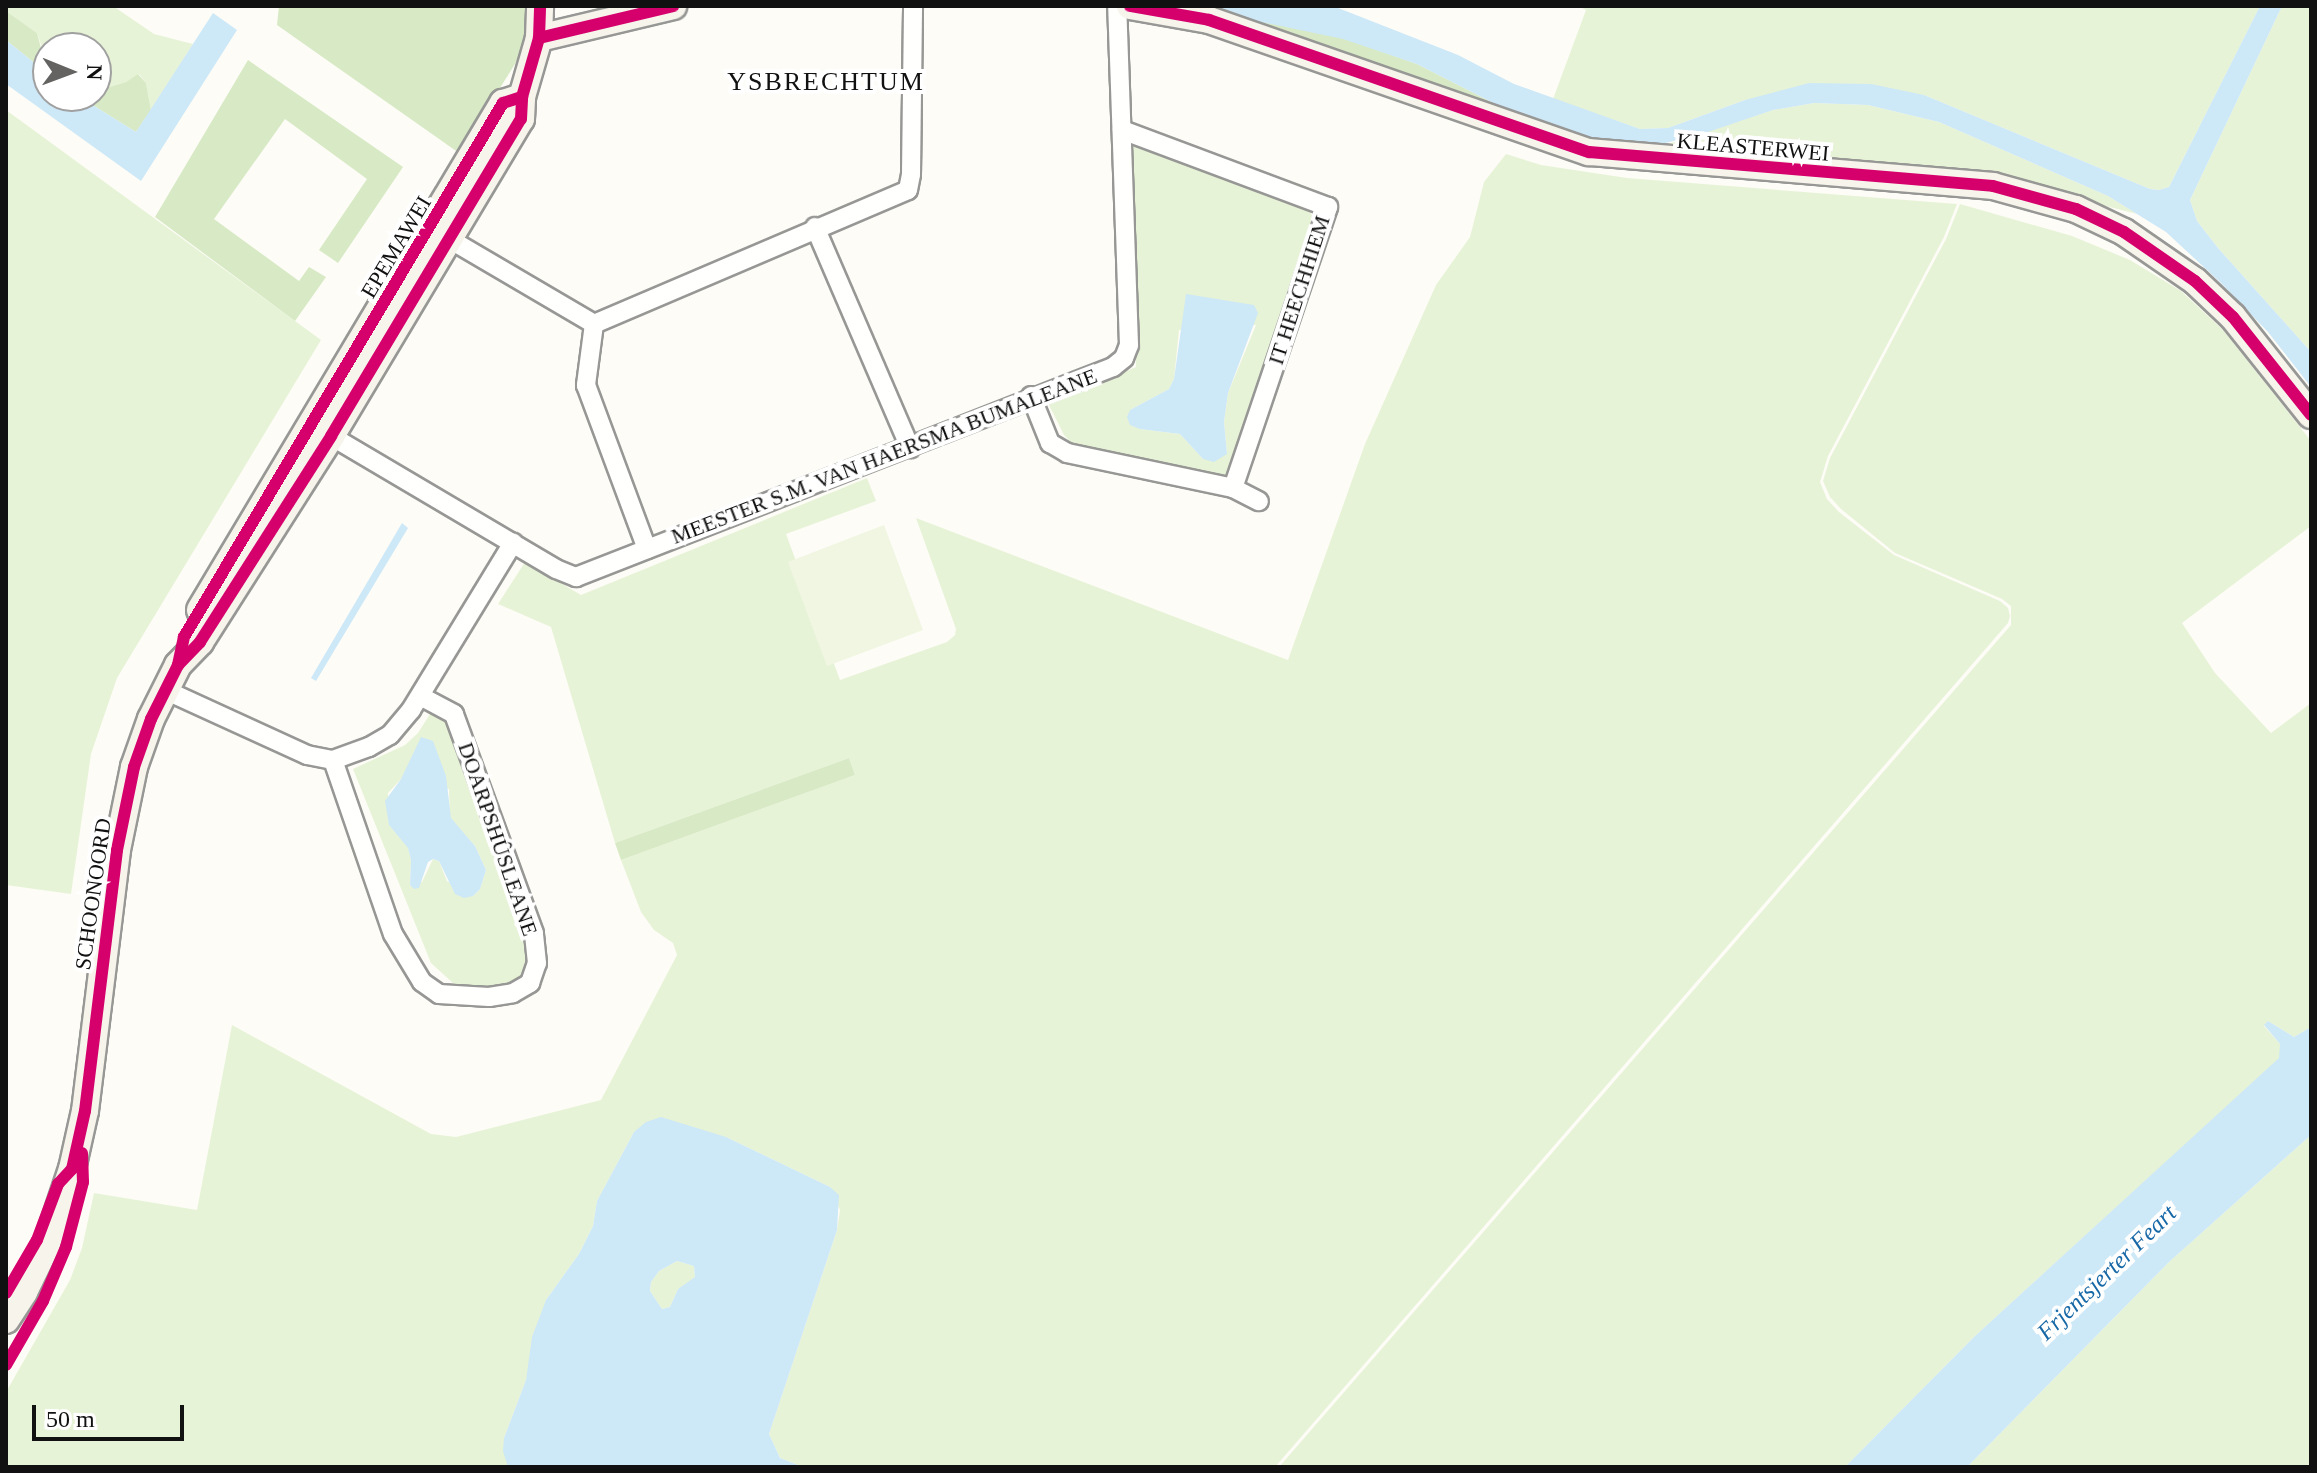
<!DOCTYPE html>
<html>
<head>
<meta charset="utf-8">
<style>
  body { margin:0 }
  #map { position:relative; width:2317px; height:1473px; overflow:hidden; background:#fdfcf7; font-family:Georgia,serif }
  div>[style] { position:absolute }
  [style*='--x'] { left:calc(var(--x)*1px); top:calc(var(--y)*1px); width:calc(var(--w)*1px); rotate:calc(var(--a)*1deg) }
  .green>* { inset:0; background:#e7f3d7 }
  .forest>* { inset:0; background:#d8eac5 }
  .pitch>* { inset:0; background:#f0f6e1 }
  .water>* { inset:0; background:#cde8f7 }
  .roads { filter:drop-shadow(2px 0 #979795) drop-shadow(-2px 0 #979795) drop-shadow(0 2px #979795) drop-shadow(0 -2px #979795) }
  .street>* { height:18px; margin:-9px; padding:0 9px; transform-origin:9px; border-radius:9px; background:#fffffe }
  .secondary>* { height:26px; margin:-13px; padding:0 13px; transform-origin:13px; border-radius:13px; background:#f6f4eb }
  .cycleway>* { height:12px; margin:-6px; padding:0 6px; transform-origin:6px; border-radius:6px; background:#d6006c }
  span { translate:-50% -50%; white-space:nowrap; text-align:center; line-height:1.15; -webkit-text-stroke:8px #fff; paint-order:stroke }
  .street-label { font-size:22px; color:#111 }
  .water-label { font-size:24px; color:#1768a6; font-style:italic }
  .quarter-label { font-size:26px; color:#111; letter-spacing:2px }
  .frame { position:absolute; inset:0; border:8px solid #111; pointer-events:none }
  .north { position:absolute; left:32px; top:32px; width:80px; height:80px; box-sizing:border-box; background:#fff; border:2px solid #a0a0a0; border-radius:50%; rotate:91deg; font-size:22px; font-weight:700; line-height:32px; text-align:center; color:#111 }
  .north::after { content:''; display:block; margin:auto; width:28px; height:36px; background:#646362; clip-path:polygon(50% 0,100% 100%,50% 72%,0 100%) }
  .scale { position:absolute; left:32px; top:1405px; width:152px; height:36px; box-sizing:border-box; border:4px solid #111; border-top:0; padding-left:10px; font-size:24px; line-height:28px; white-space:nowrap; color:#111; -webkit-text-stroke:6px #fff; paint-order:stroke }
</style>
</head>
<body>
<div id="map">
  <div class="green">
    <i style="clip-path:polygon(6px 6px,113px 6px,154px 34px,193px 44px,151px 110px,146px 83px,139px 74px,126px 82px,96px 91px,96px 48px,48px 48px,48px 65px,37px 33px,6px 11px)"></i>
    <i style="clip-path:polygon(1578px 6px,2260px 6px,2169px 187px,2159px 190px,2150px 189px,1924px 95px,1745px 100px,1668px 128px,1640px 129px,1553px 99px,1586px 10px)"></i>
    <i style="clip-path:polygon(2282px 6px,2311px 6px,2311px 352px,2218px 248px,2197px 221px,2190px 200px)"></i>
    <i style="clip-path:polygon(1814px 103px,1868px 105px,1939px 122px,2108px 196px,2137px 214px,2059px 194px,1714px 155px,1665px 145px,1773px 110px)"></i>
    <i style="clip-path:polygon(6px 110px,321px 340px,117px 678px,91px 754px,71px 894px,6px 885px)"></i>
    <i style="clip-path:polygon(evenodd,1132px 143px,1307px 208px,1315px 220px,1237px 467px,1219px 483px,1076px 447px,1064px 435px,1048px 403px,1136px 367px,1132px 143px,1256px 325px,1228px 393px,1224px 422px,1227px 454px,1203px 459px,1180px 434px,1140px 429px,1130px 410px,1169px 389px,1174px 379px,1179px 330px,1256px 325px)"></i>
    <i style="clip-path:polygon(1506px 154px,1541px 165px,1627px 178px,1957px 204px,1944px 237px,1828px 456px,1820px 482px,1827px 499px,1839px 512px,1894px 555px,2000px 601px,2008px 608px,2010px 616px,2008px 623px,1275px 1467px,803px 1467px,780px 1458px,769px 1434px,837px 1230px,840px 1210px,830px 1187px,726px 1137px,634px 1132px,597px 1201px,593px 1226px,579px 1254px,546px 1300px,526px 1380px,504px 1438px,508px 1467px,6px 1467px,6px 1392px,70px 1280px,82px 1248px,94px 1193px,197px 1210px,232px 1025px,431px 1134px,456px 1137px,601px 1100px,677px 955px,673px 943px,654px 930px,641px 912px,621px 860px,855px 775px,849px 758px,615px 843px,551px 627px,498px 604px,525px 562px,581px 595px,867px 478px,876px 501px,786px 534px,840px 680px,947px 642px,955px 635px,956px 629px,916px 518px,1288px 660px,1365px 444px,1436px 285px,1470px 237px,1484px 182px)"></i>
    <i style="clip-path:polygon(1960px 204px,2072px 236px,2130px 260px,2181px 291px,2223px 330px,2311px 441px,2311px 526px,2182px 623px,2215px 673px,2271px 733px,2311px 703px,2311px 1027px,2294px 1037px,2268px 1021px,2264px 1026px,2280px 1044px,2280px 1058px,1974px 1337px,1845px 1467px,1279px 1467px,2011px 625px,2011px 606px,2002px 599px,1895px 553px,1841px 509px,1830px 497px,1823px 481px,1830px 458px,1946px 239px)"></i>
    <i style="clip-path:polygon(evenodd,430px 714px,440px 715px,450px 727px,530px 942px,528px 967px,515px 981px,502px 986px,490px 988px,454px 984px,431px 963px,353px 769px,405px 745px,418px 733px,430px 714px,401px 779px,449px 789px,450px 818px,475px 846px,486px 870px,480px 889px,473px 896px,447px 881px,439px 861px,433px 859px,422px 882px,410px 886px,411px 860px,408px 847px,389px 825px,388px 793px,401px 779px)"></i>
    <i style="clip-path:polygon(2311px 1135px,2311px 1467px,1967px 1467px,2169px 1262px)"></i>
    <i style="clip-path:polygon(677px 1261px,694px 1266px,695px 1278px,678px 1289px,670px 1307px,662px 1309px,650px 1291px,651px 1282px,659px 1271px)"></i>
  </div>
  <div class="forest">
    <i style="clip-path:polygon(279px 6px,531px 6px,526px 37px,515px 64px,459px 153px,277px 25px)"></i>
    <i style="clip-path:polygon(6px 11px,37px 33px,48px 74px,6px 40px)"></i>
    <i style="clip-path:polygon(1234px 15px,1343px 38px,1417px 64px,1511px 112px)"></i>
    <i style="clip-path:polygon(248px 60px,403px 167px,338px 263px,319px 250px,367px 179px,285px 119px,214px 219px,299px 281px,309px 267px,326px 277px,295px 321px,155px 217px)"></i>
    <i style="clip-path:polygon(138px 74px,146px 83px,151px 110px,136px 132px,78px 96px,96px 96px,96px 91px,126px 82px)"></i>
    <i style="clip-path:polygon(849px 758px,855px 775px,621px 860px,615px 843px)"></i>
  </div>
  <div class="pitch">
    <i style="clip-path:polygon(884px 525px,923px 630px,827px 666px,788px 562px)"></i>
  </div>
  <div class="water">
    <i style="clip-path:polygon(1184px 6px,1333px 6px,1458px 55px,1514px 84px,1640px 129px,1668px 128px,1745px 100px,1809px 83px,1871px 84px,1924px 95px,2150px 189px,2159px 190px,2169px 187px,2260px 6px,2282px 6px,2190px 200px,2197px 221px,2218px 248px,2311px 352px,2311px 387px,2268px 332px,2220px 282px,2166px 232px,2108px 196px,1939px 122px,1868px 105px,1814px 103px,1773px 110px,1702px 134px,1645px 148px,1566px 133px,1511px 112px,1417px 64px,1343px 39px)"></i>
    <i style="clip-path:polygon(213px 13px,237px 30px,141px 181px,6px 84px,6px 40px,48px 74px,48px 96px,78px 96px,136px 132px)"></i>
    <i style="clip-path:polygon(1186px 294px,1254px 305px,1258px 313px,1228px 393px,1224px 422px,1227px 454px,1214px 462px,1203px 459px,1180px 434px,1140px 429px,1130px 425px,1127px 417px,1130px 410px,1169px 389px,1174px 379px)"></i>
    <i style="clip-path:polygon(402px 523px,408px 528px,316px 681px,311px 678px)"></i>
    <i style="clip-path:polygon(421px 737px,433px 741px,446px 776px,451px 818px,475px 846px,486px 870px,480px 889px,473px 896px,464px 898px,455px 894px,439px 861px,433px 859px,428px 862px,419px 888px,414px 889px,410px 885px,411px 860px,408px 848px,389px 825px,385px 801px,401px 779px)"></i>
    <i style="clip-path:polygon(2268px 1021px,2294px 1037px,2311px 1027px,2311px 1135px,2169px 1262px,1967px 1467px,1845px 1467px,1974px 1337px,2279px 1058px,2280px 1044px,2264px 1025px)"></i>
    <i style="clip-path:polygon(evenodd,661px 1117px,726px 1137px,830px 1187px,839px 1195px,837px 1230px,769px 1434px,780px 1458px,803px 1467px,508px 1467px,503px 1451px,504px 1438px,526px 1380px,532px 1337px,546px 1300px,579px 1254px,593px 1226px,597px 1201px,634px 1132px,646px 1122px,661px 1117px,677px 1261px,694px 1266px,695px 1277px,678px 1289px,670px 1307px,662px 1309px,650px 1291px,651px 1282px,659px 1271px,677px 1261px)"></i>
  </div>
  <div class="roads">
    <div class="street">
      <i style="--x:815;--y:227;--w:241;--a:66.7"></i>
      <i style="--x:451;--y:240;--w:166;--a:30.4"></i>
      <i style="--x:594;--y:324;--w:341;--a:-23.1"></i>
      <i style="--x:908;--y:190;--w:16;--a:-79"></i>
      <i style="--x:911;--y:174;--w:168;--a:-89.3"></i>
      <i style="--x:594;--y:324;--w:62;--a:97.5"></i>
      <i style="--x:586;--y:385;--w:175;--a:69.6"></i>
      <i style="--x:1031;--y:396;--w:51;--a:68"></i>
      <i style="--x:1050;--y:443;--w:20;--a:30"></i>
      <i style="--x:1067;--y:453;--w:170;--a:11.9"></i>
      <i style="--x:1233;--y:488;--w:297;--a:-71.3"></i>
      <i style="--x:1328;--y:207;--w:220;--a:-159.5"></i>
      <i style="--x:331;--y:436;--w:261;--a:30.6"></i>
      <i style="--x:556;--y:569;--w:22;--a:22"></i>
      <i style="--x:576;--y:577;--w:577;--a:-21.36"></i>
      <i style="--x:1113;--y:367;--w:14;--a:-39"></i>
      <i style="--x:1124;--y:358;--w:14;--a:-69"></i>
      <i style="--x:1129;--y:345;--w:339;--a:-92"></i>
      <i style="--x:1233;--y:488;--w:29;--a:27"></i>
      <i style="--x:165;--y:690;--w:156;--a:24.6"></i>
      <i style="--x:307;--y:755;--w:26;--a:11"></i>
      <i style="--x:333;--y:760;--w:38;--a:-20"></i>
      <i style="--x:369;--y:747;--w:24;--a:-30"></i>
      <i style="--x:390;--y:735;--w:33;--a:-50"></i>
      <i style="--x:411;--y:710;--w:196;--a:-58.6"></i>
      <i style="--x:333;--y:760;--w:184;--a:71"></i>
      <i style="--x:393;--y:934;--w:56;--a:58.9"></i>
      <i style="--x:422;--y:982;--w:21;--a:35"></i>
      <i style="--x:439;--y:994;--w:50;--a:3.4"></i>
      <i style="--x:489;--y:997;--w:24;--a:-9"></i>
      <i style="--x:513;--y:993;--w:20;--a:-30"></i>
      <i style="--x:530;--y:983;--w:21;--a:-71"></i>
      <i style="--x:537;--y:963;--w:30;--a:-96"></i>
      <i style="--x:534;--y:933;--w:233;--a:-110.1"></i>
      <i style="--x:454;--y:714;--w:38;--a:-152"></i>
    </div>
    <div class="secondary">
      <i style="--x:1130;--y:6;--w:80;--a:10"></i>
      <i style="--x:1209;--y:20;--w:402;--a:19.2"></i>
      <i style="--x:1589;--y:152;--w:405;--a:4.8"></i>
      <i style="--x:1993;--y:186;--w:86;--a:15.5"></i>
      <i style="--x:2076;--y:209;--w:53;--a:25.6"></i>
      <i style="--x:2124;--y:232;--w:86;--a:34.6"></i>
      <i style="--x:2195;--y:281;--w:52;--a:43.5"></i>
      <i style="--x:2233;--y:317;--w:125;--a:51.5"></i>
      <i style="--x:539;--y:38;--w:138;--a:-13.4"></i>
      <i style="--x:200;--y:610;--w:591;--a:-59.14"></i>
      <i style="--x:503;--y:103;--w:20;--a:-18"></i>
      <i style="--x:6;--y:1320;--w:33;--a:-57"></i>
      <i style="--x:24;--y:1292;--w:50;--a:-63.9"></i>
      <i style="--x:46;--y:1247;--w:82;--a:-71.6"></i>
      <i style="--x:72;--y:1169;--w:59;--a:-77.4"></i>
      <i style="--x:85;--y:1111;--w:263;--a:-83"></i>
      <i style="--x:117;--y:850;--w:85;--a:-78.4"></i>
      <i style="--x:134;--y:767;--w:51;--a:-70.5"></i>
      <i style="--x:151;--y:719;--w:60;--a:-63.4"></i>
      <i style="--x:178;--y:665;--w:32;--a:-46"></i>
      <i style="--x:200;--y:642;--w:244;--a:-57.5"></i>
      <i style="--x:331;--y:436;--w:370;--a:-59.1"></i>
      <i style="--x:521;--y:119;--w:22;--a:-87"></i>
      <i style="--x:522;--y:97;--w:61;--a:-73.9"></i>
      <i style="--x:539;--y:38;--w:32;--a:-88"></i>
    </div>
  </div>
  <div class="cycleway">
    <i style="--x:1130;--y:6;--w:80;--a:10"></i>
    <i style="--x:1209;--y:20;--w:402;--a:19.2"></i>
    <i style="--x:1589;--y:152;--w:405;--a:4.8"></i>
    <i style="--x:1993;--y:186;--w:86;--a:15.5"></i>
    <i style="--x:2076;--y:209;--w:53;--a:25.6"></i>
    <i style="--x:2124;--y:232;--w:86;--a:34.6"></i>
    <i style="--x:2195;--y:281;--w:52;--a:43.5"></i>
    <i style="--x:2233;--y:317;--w:125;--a:51.5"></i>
    <i style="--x:539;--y:38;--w:138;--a:-13.4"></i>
    <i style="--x:178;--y:665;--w:29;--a:-78"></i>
    <i style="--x:184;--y:637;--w:622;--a:-59.15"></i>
    <i style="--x:503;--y:103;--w:20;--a:-18"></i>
    <i style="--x:6;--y:1293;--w:61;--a:-59.7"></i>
    <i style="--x:37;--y:1240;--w:60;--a:-69.4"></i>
    <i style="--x:58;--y:1184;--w:21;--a:-47"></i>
    <i style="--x:72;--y:1169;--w:59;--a:-77.4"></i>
    <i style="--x:85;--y:1111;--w:263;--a:-83"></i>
    <i style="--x:117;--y:850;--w:85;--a:-78.4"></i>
    <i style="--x:134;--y:767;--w:51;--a:-70.5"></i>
    <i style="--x:151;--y:719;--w:60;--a:-63.4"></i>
    <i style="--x:178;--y:665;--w:32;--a:-46"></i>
    <i style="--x:200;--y:642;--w:244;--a:-57.5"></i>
    <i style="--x:331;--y:436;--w:370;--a:-59.1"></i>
    <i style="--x:521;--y:119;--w:22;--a:-87"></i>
    <i style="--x:522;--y:97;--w:61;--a:-73.9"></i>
    <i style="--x:539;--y:38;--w:32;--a:-88"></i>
    <i style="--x:6;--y:1365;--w:74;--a:-60"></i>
    <i style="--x:43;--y:1301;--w:59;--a:-66.9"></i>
    <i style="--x:66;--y:1247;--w:67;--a:-75.3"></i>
    <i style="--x:83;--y:1182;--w:29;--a:-92"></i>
  </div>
  <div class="street-label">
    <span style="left:1753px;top:147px;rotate:5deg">KLEASTERWEI</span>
    <span style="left:396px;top:247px;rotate:-59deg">EPEMAWEI</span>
    <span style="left:1299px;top:290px;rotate:-72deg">IT HEECHHIEM</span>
    <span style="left:884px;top:456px;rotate:-21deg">MEESTER S.M. VAN HAERSMA BUMALEANE</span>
    <span style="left:498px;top:839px;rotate:71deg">DOARPSHÛSLEANE</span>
    <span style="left:93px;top:894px;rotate:-82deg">SCHOONOORD</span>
  </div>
  <div class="water-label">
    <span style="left:2107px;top:1273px;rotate:-44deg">Frjentsjerter Feart</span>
  </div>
  <div class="quarter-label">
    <span style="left:826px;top:82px">YSBRECHTUM</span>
  </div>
  <div class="frame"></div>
  <div class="north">N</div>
  <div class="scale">50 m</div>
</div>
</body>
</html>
